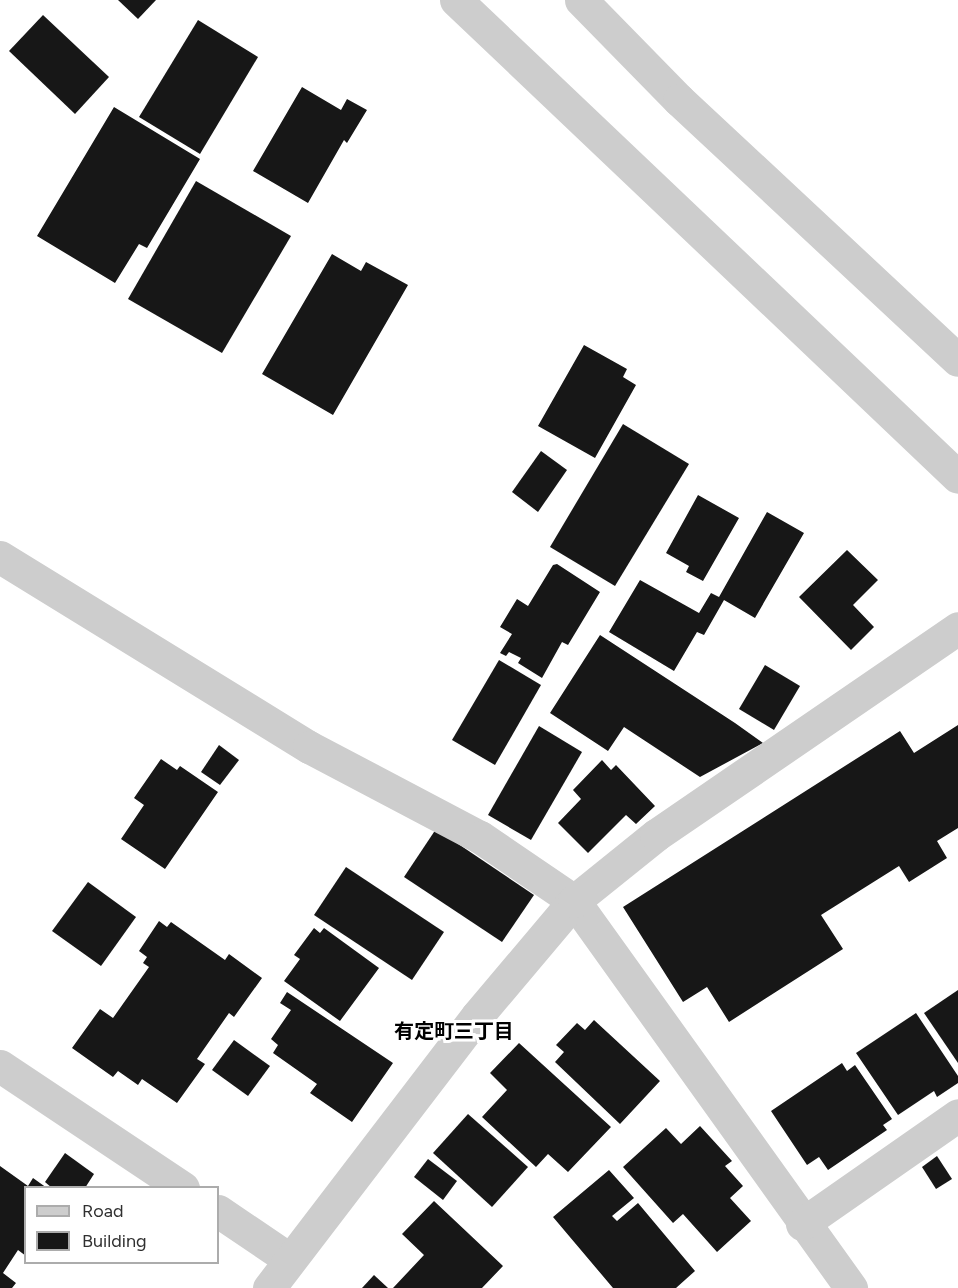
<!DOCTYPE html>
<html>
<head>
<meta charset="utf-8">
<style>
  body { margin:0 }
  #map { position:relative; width:958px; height:1288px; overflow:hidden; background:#fff; font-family:Figtree,"Noto Sans JP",sans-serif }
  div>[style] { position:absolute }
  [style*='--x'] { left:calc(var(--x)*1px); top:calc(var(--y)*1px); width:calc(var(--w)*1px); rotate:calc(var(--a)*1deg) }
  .building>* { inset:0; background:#171717 }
  .minor>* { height:33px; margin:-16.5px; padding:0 16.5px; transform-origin:16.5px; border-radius:16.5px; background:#cdcdcd }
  span { translate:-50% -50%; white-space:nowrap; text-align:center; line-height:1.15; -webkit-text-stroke:6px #fff; paint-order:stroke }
  .neighbourhood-label { font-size:20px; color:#000; font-weight:700 }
  .legend { position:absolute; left:24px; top:1186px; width:195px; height:78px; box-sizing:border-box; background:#fff; border:2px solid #acacac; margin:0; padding:8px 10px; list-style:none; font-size:18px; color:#303030 }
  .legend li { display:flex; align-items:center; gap:12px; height:30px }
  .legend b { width:30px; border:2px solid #acacac }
</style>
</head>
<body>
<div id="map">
  <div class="building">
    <i style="clip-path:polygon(118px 0,156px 0,138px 19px)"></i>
    <i style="clip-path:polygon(43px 15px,109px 77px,75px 114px,9px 51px)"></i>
    <i style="clip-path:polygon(198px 20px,258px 57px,200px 154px,139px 117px)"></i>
    <i style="clip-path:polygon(302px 87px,341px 110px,347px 99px,367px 110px,347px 143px,344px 140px,308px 203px,253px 171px)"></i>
    <i style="clip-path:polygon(114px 107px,200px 159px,147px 248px,139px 244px,115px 283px,37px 236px)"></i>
    <i style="clip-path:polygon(196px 181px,291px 236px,222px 353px,128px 299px)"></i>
    <i style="clip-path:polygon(332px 254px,361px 271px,366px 262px,408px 285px,333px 415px,262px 374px)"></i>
    <i style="clip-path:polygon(584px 345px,627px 369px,623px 377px,636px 385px,595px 458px,538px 426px)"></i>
    <i style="clip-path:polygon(623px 424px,689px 464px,615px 586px,550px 547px)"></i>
    <i style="clip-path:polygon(541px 451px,567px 470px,538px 512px,512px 492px)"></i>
    <i style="clip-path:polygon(698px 495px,739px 518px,703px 581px,686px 572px,689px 566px,666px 553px)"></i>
    <i style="clip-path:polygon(767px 512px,804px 533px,755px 618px,724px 600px,704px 635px,697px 632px,674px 671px,609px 632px,640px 580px,699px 613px,711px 593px,719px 597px)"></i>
    <i style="clip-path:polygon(847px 550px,878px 580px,853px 605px,874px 627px,851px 650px,799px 597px)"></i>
    <i style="clip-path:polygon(557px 564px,600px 592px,568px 645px,562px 642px,542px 678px,518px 663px,521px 658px,509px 652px,506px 656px,500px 653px,512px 634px,500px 627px,517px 599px,528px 606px,553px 565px)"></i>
    <i style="clip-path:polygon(600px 635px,735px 723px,763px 743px,700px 777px,624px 727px,608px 751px,550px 713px)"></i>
    <i style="clip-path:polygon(499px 660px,541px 685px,495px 765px,452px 740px)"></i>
    <i style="clip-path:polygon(765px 665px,800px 686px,774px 730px,739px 709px)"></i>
    <i style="clip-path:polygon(958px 725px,958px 828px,937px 841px,947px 858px,909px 882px,899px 866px,821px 915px,843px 949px,729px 1022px,707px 987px,683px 1002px,623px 907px,900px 731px,914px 753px)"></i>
    <i style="clip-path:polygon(539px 726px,582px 752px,531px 840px,488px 815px)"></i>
    <i style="clip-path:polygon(219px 745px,239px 760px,220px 785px,201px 772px)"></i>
    <i style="clip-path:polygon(161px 759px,177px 770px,180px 766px,218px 792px,165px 869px,121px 839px,144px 805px,134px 798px)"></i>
    <i style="clip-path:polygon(602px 760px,611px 770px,616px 765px,655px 806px,636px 824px,626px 815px,588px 853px,558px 823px,581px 799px,573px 790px)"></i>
    <i style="clip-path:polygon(436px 829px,534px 895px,502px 942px,404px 877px)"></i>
    <i style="clip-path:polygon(346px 867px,444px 932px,412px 980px,314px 915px)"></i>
    <i style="clip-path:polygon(88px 882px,136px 917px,101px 966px,52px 931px)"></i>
    <i style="clip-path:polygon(159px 921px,167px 927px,171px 922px,225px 960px,229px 954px,262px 978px,234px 1017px,229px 1013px,197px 1059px,205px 1064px,177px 1103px,142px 1079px,138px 1085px,118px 1071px,113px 1077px,72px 1048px,100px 1009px,113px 1018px,149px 967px,143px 963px,147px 957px,139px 951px)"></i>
    <i style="clip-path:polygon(314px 928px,320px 933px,324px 928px,379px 968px,340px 1021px,284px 981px,300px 959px,294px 955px)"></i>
    <i style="clip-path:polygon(958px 990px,958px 1063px,924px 1013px)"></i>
    <i style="clip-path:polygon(287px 992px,393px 1063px,352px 1122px,310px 1093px,317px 1084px,273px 1053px,278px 1045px,271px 1039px,291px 1010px,280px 1003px)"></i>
    <i style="clip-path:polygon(916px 1013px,958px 1076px,958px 1083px,937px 1097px,934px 1091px,898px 1115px,856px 1053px)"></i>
    <i style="clip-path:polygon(594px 1020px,660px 1081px,620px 1124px,555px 1062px,564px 1052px,556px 1045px,577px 1023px,585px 1030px)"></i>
    <i style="clip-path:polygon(234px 1040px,270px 1066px,248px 1096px,212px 1070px)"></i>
    <i style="clip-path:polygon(519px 1043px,611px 1127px,568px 1172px,548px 1154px,536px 1167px,482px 1117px,507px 1090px,490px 1073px)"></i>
    <i style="clip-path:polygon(842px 1063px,847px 1071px,855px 1065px,892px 1119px,883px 1125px,887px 1130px,828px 1170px,819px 1157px,807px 1165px,771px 1111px)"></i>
    <i style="clip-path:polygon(468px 1114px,528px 1167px,492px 1207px,433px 1153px)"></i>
    <i style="clip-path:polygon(700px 1126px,732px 1161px,725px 1166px,743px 1186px,730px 1198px,751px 1221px,717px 1252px,683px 1214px,673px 1223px,623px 1167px,666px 1128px,681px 1144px)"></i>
    <i style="clip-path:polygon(65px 1153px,94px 1174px,85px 1188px,52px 1188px,45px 1182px)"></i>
    <i style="clip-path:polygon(937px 1156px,952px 1179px,936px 1189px,922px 1167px)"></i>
    <i style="clip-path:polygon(428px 1159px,457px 1181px,443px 1200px,414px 1177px)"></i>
    <i style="clip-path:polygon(0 1166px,28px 1186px,33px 1178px,47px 1188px,26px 1188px,26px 1256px,18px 1250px,3px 1273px,16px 1283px,12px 1288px,0 1288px)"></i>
    <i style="clip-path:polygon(609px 1170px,634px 1198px,612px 1216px,617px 1221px,638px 1203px,695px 1271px,676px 1288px,613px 1288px,553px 1217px)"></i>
    <i style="clip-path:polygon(434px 1201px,503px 1266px,482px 1288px,393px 1288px,424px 1255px,402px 1234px)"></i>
    <i style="clip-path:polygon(374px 1275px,388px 1288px,362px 1288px)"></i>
  </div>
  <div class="minor">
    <i style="--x:456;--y:0;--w:692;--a:43.54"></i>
    <i style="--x:581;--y:0;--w:140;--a:45.6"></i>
    <i style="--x:679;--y:100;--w:381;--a:43"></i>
    <i style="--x:0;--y:557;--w:363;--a:31.6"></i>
    <i style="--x:309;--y:747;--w:193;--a:27.8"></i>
    <i style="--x:480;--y:837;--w:114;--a:34.2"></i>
    <i style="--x:574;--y:901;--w:476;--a:54.4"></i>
    <i style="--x:0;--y:1066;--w:220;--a:33.7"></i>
    <i style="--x:218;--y:1211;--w:86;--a:34.1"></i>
    <i style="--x:802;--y:1224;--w:190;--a:-34.9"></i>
    <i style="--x:269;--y:1288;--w:342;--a:-52.6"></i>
    <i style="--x:477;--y:1016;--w:150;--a:-49.9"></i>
    <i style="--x:574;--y:901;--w:105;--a:-38.8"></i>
    <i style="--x:656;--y:835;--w:366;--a:-34.4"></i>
  </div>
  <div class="neighbourhood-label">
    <span style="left:454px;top:1031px">有定町三丁目</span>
  </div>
  <ul class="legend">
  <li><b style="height:8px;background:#cdcdcd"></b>Road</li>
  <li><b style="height:16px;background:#171717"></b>Building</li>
  </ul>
</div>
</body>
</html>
